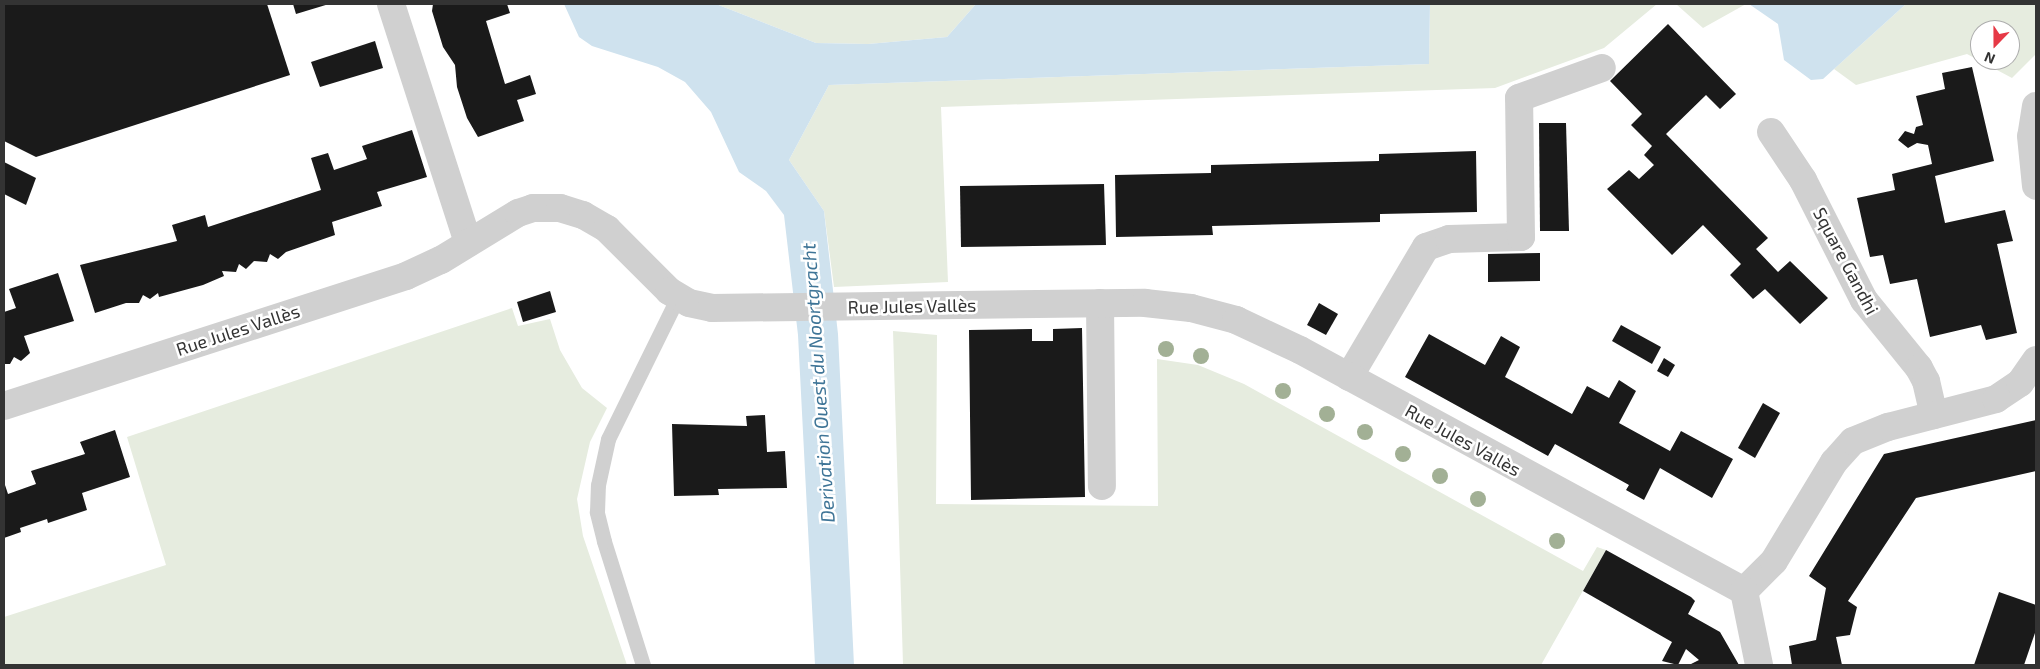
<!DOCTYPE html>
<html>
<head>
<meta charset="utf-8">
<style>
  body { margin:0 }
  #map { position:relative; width:2040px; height:669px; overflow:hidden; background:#fff; font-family:"Exo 2",sans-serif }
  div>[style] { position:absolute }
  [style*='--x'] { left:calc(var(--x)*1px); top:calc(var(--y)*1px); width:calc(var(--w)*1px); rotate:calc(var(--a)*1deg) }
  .green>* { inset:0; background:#e6ecdf }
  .water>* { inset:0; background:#cfe2ee }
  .building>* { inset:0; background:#1a1a1a }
  .lane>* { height:15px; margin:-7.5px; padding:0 7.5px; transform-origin:7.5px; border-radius:7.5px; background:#d0d0d0 }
  .street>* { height:28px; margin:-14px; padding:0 14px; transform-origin:14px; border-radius:14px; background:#d0d0d0 }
  .trees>* { width:16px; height:16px; margin:-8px; border-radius:50%; background:#a2b095 }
  span { translate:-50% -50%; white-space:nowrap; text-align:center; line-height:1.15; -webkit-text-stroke:5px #fff; paint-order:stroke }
  .street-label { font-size:18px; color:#333 }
  .water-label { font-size:19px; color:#3f7597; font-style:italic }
  .frame { position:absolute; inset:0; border:5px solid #333; pointer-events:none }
  .north { position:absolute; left:1970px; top:20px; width:50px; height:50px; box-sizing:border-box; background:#fff; border:1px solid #adadad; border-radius:50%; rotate:202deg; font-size:14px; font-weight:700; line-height:20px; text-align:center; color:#333 }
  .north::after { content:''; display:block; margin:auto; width:18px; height:22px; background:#e63946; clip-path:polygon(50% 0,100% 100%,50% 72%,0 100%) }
</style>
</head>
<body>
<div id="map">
  <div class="green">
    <i style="clip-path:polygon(716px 4px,976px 4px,947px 37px,868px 44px,816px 43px)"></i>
    <i style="clip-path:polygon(1430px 4px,1657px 4px,1604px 48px,1495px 88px,941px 107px,948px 282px,834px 287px,824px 211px,789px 160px,829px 85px,1429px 64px)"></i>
    <i style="clip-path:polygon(1676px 4px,1746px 4px,1703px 28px)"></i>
    <i style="clip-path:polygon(evenodd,1906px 4px,2036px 4px,2036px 54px,2012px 78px,1967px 54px,1856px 85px,1834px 69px,1906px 4px,1980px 30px,2010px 30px,2010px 60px,1980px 60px,1980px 30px)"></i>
    <i style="clip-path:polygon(512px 308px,518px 326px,550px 319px,560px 350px,582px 388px,607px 408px,590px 442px,577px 499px,583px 536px,627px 665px,4px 665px,4px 617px,166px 565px,127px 437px)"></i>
    <i style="clip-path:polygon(893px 331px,937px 335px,936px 504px,1158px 506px,1157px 359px,1198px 365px,1244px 384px,1583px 571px,1597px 547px,1606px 550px,1541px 665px,903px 665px)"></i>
  </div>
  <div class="water">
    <i style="clip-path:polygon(564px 4px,716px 4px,816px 43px,868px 44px,947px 37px,976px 4px,1430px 4px,1429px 64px,829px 85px,789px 160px,824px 211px,838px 334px,854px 665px,815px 665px,798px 335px,784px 215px,766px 191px,739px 172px,711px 112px,685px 82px,658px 67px,592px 46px,579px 37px)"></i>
    <i style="clip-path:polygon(1749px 4px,1906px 4px,1823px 79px,1811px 80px,1784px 60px,1778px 24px)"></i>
  </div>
  <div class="building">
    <i style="clip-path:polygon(4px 4px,267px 4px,290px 75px,36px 157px,4px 141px)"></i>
    <i style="clip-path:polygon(293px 4px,329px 4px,296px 14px)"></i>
    <i style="clip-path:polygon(433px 4px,507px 4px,510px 13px,486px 21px,505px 84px,530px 75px,536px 94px,517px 100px,524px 121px,478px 137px,467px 118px,457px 87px,455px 65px,443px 47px,432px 11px)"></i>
    <i style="clip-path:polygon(1668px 24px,1736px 94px,1720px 109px,1706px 95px,1666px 134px,1768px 238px,1756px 249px,1778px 272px,1790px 261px,1828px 298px,1800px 324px,1765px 289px,1753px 299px,1730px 275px,1741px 264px,1703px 225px,1672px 255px,1607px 189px,1629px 170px,1639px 179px,1654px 165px,1644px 155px,1652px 146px,1631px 125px,1642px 114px,1610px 81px)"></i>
    <i style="clip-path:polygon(375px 41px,383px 68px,320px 87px,311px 62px)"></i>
    <i style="clip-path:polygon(1972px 67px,1994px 161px,1935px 176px,1945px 223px,2005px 210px,2013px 241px,1997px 244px,2017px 333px,1986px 340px,1981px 325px,1930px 337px,1917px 279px,1890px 284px,1883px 255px,1870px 257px,1857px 198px,1895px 190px,1892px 174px,1932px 164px,1928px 145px,1917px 143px,1908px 148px,1898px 140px,1905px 131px,1914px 134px,1916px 127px,1923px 125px,1916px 96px,1945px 89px,1942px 73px)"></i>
    <i style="clip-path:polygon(1539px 123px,1566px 123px,1569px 231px,1540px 231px)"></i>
    <i style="clip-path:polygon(412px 130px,427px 177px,377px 192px,382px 206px,332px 222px,335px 235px,286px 252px,278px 259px,270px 254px,267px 262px,254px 261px,246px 269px,239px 264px,236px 272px,222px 271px,224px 276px,203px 285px,159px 297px,158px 293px,150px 299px,143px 295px,139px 303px,126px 303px,95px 313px,80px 265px,177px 241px,172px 225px,205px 215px,208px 227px,321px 190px,311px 158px,328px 153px,334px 170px,367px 159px,362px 146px)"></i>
    <i style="clip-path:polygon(1476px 151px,1477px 212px,1380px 214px,1380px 222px,1212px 226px,1213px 235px,1116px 237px,1115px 175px,1211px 173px,1211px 165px,1379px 161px,1379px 154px)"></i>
    <i style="clip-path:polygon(4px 162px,36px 178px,26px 205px,4px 194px)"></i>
    <i style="clip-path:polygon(1104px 184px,1106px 245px,961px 247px,960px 186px)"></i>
    <i style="clip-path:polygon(1540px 253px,1540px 281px,1488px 282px,1488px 254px)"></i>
    <i style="clip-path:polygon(58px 273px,74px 321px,24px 336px,30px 353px,21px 361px,14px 357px,10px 364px,4px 364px,4px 312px,16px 308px,9px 289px)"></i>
    <i style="clip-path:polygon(550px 291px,556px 312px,523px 322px,517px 302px)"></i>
    <i style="clip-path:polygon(1319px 303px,1338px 314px,1326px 335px,1307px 325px)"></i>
    <i style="clip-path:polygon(1621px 325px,1661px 347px,1652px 364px,1612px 341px)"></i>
    <i style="clip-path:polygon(1082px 328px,1085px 497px,971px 500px,969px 330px,1032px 329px,1032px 341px,1053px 341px,1053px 329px)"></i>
    <i style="clip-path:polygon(1429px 334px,1485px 365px,1501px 336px,1520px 347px,1505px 377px,1572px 414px,1587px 386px,1609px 398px,1619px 380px,1636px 391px,1619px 423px,1670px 451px,1681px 431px,1733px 459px,1712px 498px,1660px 468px,1644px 500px,1626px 490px,1629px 485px,1555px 444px,1548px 456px,1405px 377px)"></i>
    <i style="clip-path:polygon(1664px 358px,1675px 365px,1668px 377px,1657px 371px)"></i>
    <i style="clip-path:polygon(1763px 403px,1780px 413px,1755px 458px,1738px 448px)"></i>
    <i style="clip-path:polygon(765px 415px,767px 452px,785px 451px,787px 488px,718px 489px,719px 495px,674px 496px,672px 424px,747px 426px,746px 416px)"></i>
    <i style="clip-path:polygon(2036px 420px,2036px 471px,1916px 498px,1848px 601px,1857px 607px,1850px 635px,1836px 637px,1842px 665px,1792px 665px,1789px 646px,1816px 640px,1826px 588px,1809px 576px,1884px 454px)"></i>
    <i style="clip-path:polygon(115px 430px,130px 477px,82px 493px,87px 510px,48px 523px,47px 519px,20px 528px,21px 532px,4px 538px,4px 482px,8px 494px,36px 484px,31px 471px,85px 454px,80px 442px)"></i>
    <i style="clip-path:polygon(1606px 550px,1691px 597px,1695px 601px,1688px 614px,1720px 632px,1739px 665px,1689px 665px,1699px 660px,1686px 649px,1678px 665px,1662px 661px,1672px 642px,1583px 591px)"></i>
    <i style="clip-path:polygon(1999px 592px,2036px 605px,2036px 630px,2024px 665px,1974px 665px)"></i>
  </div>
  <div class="lane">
    <i style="--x:643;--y:665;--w:130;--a:-107.5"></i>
    <i style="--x:604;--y:541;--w:30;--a:-104"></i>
    <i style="--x:597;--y:512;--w:27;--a:-88"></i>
    <i style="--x:598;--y:485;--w:47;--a:-77.7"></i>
    <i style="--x:608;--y:439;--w:158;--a:-63.8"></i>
  </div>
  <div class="street">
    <i style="--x:391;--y:4;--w:251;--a:72.1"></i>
    <i style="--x:2036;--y:106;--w:30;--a:99"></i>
    <i style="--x:2031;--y:136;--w:50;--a:84.3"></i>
    <i style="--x:1771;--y:132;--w:58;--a:56.3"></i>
    <i style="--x:1803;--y:180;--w:135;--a:63.1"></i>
    <i style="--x:1864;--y:300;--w:87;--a:51"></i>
    <i style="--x:1919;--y:368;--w:15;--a:62"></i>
    <i style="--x:1926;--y:381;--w:35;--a:77"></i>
    <i style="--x:1100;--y:303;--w:183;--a:89.4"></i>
    <i style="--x:1349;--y:377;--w:151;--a:-59.4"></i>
    <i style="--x:1426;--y:247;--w:24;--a:-19"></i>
    <i style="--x:1449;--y:239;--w:72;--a:-1.6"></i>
    <i style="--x:1521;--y:237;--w:139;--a:-90.8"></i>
    <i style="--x:1519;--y:98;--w:88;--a:-19.9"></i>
    <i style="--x:4;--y:406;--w:422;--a:-17.9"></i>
    <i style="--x:406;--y:276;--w:38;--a:-25"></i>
    <i style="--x:441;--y:260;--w:90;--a:-31.4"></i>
    <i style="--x:518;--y:213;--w:16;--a:-18"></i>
    <i style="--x:533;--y:208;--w:27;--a:0"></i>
    <i style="--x:560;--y:208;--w:24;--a:17"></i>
    <i style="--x:583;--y:215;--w:28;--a:30"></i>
    <i style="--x:607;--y:229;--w:88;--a:45"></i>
    <i style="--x:669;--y:291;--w:23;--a:31"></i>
    <i style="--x:689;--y:303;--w:24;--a:12"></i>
    <i style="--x:712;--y:308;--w:433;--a:-0.7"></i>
    <i style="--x:1145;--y:303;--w:46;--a:6.2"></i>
    <i style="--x:1191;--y:308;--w:47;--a:14.9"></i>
    <i style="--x:1236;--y:320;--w:71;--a:25.1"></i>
    <i style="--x:1300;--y:350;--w:505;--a:28.49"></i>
    <i style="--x:1744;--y:591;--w:42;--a:-45"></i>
    <i style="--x:1774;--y:561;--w:116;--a:-58.8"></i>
    <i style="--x:1834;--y:462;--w:28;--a:-48"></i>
    <i style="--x:1853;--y:441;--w:38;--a:-22"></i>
    <i style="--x:1888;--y:427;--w:112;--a:-14.5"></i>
    <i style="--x:1996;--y:399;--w:29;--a:-34"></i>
    <i style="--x:2020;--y:383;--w:28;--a:-55"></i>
    <i style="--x:1744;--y:591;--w:76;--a:78.5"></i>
  </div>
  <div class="trees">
    <i style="left:1166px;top:349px"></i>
    <i style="left:1201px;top:356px"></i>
    <i style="left:1283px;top:391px"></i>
    <i style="left:1327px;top:414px"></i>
    <i style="left:1365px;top:432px"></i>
    <i style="left:1403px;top:454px"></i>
    <i style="left:1440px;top:476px"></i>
    <i style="left:1478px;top:499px"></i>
    <i style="left:1557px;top:541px"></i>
  </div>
  <div class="street-label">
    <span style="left:1846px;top:261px;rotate:62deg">Square Gandhi</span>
    <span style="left:912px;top:306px;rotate:-1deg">Rue Jules Vallès</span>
    <span style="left:238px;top:330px;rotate:-18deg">Rue Jules Vallès</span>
    <span style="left:1463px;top:440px;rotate:29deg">Rue Jules Vallès</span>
  </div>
  <div class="water-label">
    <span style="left:818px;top:383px;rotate:-94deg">Derivation Ouest du Noortgracht</span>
  </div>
  <div class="frame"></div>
  <div class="north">N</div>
</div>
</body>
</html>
